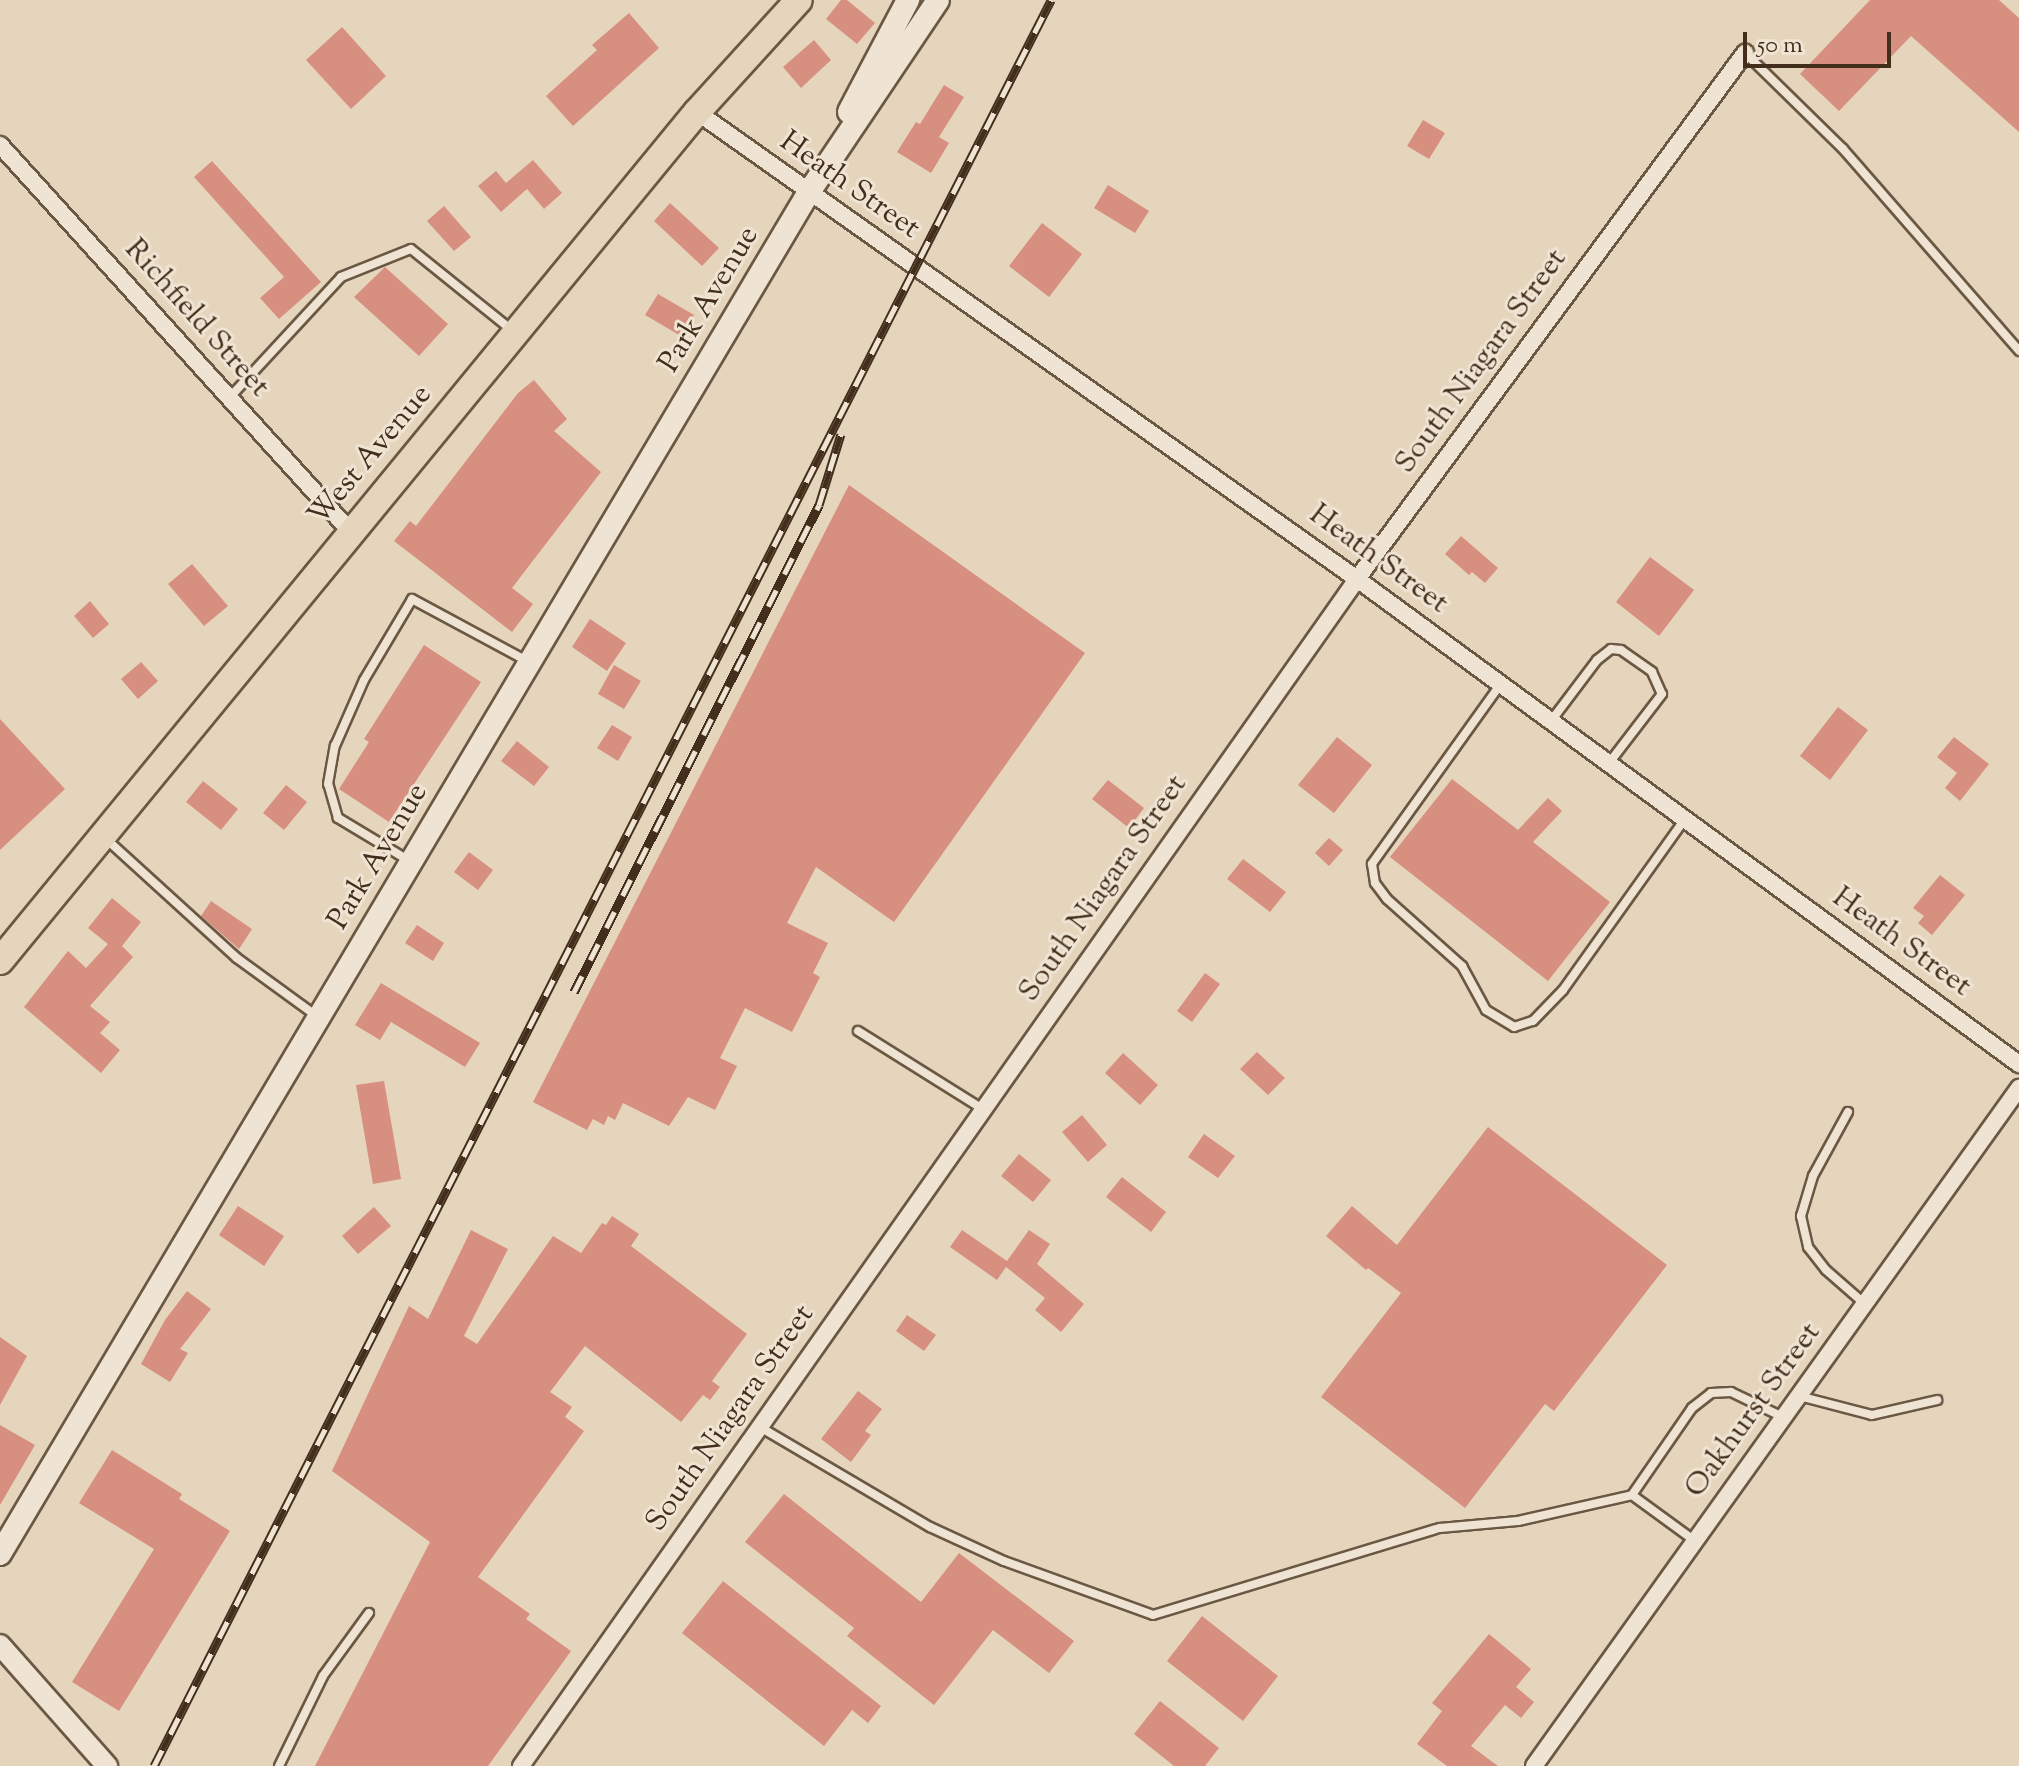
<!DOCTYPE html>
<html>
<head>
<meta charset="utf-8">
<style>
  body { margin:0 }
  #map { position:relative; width:2019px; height:1766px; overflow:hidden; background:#e6d5bd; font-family:"Sorts Mill Goudy",serif }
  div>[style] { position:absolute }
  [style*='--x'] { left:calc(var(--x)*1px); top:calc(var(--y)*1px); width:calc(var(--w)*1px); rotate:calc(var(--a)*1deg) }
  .building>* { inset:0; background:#d78f80 }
  .roads { filter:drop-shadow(2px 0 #6b5843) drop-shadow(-2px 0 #6b5843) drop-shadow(0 2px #6b5843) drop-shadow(0 -2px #6b5843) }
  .service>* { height:8px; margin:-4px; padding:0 4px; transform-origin:4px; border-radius:4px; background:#efe4d4 }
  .minor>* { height:16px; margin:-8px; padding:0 8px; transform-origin:8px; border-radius:8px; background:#efe4d4 }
  .tertiary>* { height:20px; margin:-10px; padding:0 10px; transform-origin:10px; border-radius:10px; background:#efe4d4 }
  .secondary>* { height:22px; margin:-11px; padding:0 11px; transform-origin:11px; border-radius:11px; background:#efe4d4 }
  .trunk>* { height:26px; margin:-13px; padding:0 13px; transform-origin:13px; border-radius:13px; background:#e6d5bd }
  .rail>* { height:9px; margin-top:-4.5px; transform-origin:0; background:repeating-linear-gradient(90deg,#efe4d4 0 18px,#422e1a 0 36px); box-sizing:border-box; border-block:2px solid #422e1a }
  span { translate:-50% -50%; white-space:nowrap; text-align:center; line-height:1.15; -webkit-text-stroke:6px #efe4d4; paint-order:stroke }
  .street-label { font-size:30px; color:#422e1a }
  .scale { position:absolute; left:1743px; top:32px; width:148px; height:36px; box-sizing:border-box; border:4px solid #422e1a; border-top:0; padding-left:10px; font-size:24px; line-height:28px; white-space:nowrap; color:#422e1a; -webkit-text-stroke:6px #efe4d4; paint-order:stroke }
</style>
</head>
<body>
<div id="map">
  <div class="building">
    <i style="clip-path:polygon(841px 0,847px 0,875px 23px,857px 44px,826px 19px)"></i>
    <i style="clip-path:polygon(1870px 0,1999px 0,2019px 18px,2019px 132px,1911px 36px,1839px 111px,1800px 74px)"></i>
    <i style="clip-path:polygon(629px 13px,659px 48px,573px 126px,546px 96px,597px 50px,592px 45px)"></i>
    <i style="clip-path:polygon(342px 27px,386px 76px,351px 109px,306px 60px)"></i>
    <i style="clip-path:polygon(814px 40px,831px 60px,801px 88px,783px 67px)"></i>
    <i style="clip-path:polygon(944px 85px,964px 97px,939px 137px,949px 143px,931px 173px,897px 152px,916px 122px,920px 124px)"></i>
    <i style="clip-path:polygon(1423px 120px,1445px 133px,1429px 159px,1407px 146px)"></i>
    <i style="clip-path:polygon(533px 160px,562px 193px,544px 209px,527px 189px,501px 212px,478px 186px,496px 171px,506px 183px)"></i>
    <i style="clip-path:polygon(212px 161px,321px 282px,279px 319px,260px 298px,284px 277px,194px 177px)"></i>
    <i style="clip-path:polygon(1108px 185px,1149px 211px,1135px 233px,1094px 208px)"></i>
    <i style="clip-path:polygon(670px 203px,719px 248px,702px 266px,654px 221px)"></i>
    <i style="clip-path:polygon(444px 206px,471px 237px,454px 251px,427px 221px)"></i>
    <i style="clip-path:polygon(1042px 223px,1082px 254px,1049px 297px,1009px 266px)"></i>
    <i style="clip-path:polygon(385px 267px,448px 324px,419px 356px,354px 297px)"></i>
    <i style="clip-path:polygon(658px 294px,694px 315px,681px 336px,645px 315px)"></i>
    <i style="clip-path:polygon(534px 380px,567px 419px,554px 431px,601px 472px,512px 588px,533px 604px,512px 632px,394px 541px,410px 521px,416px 526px,518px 393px)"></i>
    <i style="clip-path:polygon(849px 485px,1085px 653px,894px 922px,816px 867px,787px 923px,828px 943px,813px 973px,820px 977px,792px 1032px,745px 1008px,720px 1058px,737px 1066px,715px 1110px,688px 1097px,669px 1126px,623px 1103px,615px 1120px,608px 1116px,604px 1125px,593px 1119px,587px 1130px,533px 1102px)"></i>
    <i style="clip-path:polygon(1461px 536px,1498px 568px,1485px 583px,1472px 572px,1469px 575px,1445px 554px)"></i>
    <i style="clip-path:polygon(1650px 557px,1694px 590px,1659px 636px,1616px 602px)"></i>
    <i style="clip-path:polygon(192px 564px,228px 606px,204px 626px,168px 584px)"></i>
    <i style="clip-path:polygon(90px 601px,109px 624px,93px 638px,74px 616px)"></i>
    <i style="clip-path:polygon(590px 619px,626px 643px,607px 671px,572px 647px)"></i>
    <i style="clip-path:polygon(424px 645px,481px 682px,389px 822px,339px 789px,369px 742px,364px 739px)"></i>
    <i style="clip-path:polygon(141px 662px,158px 681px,138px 699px,121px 679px)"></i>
    <i style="clip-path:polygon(614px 665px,641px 681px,624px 709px,598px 694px)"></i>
    <i style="clip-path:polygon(1838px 707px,1868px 730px,1830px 780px,1800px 756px)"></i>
    <i style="clip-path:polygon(0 719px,65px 789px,0 850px)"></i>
    <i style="clip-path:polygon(612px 725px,632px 737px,618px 761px,597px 748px)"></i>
    <i style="clip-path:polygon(1337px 737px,1372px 765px,1334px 813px,1298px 785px)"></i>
    <i style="clip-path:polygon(1954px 737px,1989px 764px,1960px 801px,1945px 788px,1957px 773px,1937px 757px)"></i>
    <i style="clip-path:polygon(517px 741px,549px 767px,534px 786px,501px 761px)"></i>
    <i style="clip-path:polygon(1452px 779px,1518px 830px,1548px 798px,1562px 811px,1533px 842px,1610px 902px,1548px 981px,1390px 857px)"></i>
    <i style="clip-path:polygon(1108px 780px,1144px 808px,1129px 828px,1092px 799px)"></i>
    <i style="clip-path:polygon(203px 781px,238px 809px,221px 830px,186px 802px)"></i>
    <i style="clip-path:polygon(286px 785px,307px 802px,284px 830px,263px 813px)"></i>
    <i style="clip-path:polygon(1329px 838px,1343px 850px,1329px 866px,1315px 853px)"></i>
    <i style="clip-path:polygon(469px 852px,493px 870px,478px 890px,454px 872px)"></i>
    <i style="clip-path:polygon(1243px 859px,1286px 892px,1270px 912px,1227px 879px)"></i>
    <i style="clip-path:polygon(1940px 875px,1965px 895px,1932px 935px,1918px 923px,1924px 916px,1913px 908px)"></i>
    <i style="clip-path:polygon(112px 898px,141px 922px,122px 946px,133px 957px,90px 1006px,110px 1022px,100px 1033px,120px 1050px,101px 1073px,24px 1007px,68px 951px,86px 968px,108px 944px,88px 928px)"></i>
    <i style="clip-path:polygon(211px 901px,252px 929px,239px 949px,201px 916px)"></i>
    <i style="clip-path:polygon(417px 925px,444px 943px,433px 961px,405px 943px)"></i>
    <i style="clip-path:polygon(1205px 973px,1220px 984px,1192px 1022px,1177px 1011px)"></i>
    <i style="clip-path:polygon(381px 983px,480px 1043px,465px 1067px,391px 1022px,380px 1040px,355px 1025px)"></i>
    <i style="clip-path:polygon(1257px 1052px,1285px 1078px,1268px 1095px,1240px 1069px)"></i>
    <i style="clip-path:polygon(1123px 1053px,1158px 1085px,1140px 1105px,1105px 1073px)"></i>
    <i style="clip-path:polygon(384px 1081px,401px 1179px,373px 1184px,356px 1085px)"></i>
    <i style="clip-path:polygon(1082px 1115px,1107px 1145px,1088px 1162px,1062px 1132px)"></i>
    <i style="clip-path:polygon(1488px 1127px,1667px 1265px,1554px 1411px,1545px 1404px,1465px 1508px,1321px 1397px,1401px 1293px,1368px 1268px,1366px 1270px,1326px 1236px,1352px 1206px,1397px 1245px)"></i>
    <i style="clip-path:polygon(1204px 1134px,1235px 1156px,1218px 1178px,1188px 1157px)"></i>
    <i style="clip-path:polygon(1019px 1154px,1051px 1180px,1033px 1202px,1001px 1176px)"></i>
    <i style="clip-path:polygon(1122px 1177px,1166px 1212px,1151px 1232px,1106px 1197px)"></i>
    <i style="clip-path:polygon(238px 1206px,284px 1236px,264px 1266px,219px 1235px)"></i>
    <i style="clip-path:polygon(374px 1207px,391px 1226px,358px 1254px,342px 1236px)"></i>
    <i style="clip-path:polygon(612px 1216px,639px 1234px,631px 1246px,747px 1334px,712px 1381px,720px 1387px,710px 1400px,703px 1395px,681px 1422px,585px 1346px,550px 1392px,572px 1407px,565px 1417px,584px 1431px,478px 1577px,530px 1614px,526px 1619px,571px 1651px,488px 1766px,315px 1766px,430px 1542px,332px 1471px,409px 1306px,428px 1319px,471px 1230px,508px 1249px,464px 1336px,477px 1344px,553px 1236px,581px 1253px,602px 1223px,606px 1225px)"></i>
    <i style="clip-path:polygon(962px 1230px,1007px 1261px,1029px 1230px,1050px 1244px,1037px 1264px,1084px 1304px,1061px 1332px,1035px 1310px,1045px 1298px,1006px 1267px,997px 1280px,950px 1247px)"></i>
    <i style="clip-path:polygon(187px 1291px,211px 1309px,180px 1349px,188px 1353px,170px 1382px,141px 1364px,165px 1320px)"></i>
    <i style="clip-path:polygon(907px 1315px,936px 1335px,924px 1351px,896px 1331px)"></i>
    <i style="clip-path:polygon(0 1337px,27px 1356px,0 1405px)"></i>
    <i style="clip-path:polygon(858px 1391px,882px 1409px,865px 1431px,871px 1435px,851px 1462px,821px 1439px)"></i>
    <i style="clip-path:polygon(0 1425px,35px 1445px,0 1505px)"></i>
    <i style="clip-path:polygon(112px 1450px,182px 1494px,179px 1499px,230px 1531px,119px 1711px,72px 1682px,154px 1549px,79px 1503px)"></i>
    <i style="clip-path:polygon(784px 1494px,921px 1602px,959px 1553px,1074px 1641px,1049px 1673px,993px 1630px,934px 1705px,847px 1636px,854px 1628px,745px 1542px)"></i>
    <i style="clip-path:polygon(723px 1581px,881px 1706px,868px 1723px,852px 1710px,824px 1746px,682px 1633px)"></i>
    <i style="clip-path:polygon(1202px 1616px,1278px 1676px,1243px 1721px,1167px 1661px)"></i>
    <i style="clip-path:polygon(1489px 1634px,1531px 1669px,1516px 1687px,1534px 1702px,1521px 1718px,1505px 1705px,1471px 1746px,1498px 1766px,1447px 1766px,1417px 1744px,1442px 1711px,1432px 1703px)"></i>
    <i style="clip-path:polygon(1160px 1701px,1219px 1748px,1205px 1766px,1174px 1766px,1134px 1734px)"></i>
  </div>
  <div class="roads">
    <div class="service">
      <i style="--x:1745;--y:53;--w:137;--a:44.4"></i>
      <i style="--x:1843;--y:149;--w:268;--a:48.9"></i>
      <i style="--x:230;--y:397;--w:163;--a:-47.2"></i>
      <i style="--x:341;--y:277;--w:75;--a:-21.8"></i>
      <i style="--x:411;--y:249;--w:131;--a:38.8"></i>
      <i style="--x:1500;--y:685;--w:220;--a:125.6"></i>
      <i style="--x:1372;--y:864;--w:19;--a:81"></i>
      <i style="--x:1375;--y:883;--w:20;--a:53"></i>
      <i style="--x:1387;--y:899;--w:101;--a:41.8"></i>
      <i style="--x:1462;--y:966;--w:50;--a:61.4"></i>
      <i style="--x:1486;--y:1010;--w:33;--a:31"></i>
      <i style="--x:1514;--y:1027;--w:20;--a:-18"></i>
      <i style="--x:1533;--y:1021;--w:43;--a:-45.9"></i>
      <i style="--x:1563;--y:990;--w:210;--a:-54.5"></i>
      <i style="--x:1551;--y:721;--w:76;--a:-53"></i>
      <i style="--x:1597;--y:660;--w:18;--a:-38"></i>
      <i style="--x:1611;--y:649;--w:10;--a:6"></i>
      <i style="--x:1621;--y:650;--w:38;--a:35"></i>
      <i style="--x:1652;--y:672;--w:24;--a:66"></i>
      <i style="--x:1662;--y:694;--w:87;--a:127.5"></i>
      <i style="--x:105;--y:838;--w:178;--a:42.3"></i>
      <i style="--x:237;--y:958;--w:100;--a:36.1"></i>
      <i style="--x:408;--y:860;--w:82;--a:-149"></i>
      <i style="--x:338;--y:818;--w:35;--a:-106"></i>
      <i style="--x:328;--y:784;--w:39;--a:-80"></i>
      <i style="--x:335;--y:746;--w:72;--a:-66.3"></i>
      <i style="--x:364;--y:680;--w:94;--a:-59.3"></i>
      <i style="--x:412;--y:599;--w:133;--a:28.3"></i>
      <i style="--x:858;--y:1031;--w:147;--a:32"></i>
      <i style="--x:1848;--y:1112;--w:73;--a:118.7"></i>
      <i style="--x:1813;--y:1176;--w:42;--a:106.7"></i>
      <i style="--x:1801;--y:1216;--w:32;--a:77"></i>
      <i style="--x:1808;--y:1247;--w:29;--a:52"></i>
      <i style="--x:1826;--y:1270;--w:52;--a:41.1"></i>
      <i style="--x:1799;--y:1396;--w:75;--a:14.6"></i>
      <i style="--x:1872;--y:1415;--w:67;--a:-13"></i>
      <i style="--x:760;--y:1427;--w:197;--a:30.5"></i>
      <i style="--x:930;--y:1527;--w:81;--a:24.7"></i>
      <i style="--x:1004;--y:1561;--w:158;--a:19.9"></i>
      <i style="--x:1153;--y:1615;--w:300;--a:-16.9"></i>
      <i style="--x:1440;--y:1528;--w:78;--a:-5.1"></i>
      <i style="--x:1518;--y:1521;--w:117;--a:-12.8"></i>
      <i style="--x:1632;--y:1495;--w:78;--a:36.1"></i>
      <i style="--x:1632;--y:1495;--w:106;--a:-55.4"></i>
      <i style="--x:1692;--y:1408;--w:24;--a:-38"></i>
      <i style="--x:1711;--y:1393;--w:20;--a:-3"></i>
      <i style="--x:1731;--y:1392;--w:58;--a:25.7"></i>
      <i style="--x:279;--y:1766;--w:100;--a:-63.9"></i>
      <i style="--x:323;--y:1676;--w:78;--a:-53.9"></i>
    </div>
    <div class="minor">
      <i style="--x:697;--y:112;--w:809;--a:35.28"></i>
      <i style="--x:1357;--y:579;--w:821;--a:36.23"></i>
      <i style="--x:0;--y:145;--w:521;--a:47.8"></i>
      <i style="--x:521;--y:1766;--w:1452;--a:-54.84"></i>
      <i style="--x:1357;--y:579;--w:654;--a:-53.59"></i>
      <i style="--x:1534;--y:1766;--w:834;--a:-54.42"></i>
    </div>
    <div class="tertiary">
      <i style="--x:0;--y:1645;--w:162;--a:48.5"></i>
    </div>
    <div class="secondary">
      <i style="--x:849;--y:112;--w:127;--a:-62.2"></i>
      <i style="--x:0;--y:1554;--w:1584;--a:-59.29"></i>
      <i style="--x:809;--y:192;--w:231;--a:-56.1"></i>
    </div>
    <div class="trunk">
      <i style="--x:0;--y:961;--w:1098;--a:-50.62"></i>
      <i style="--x:697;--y:112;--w:151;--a:-47.7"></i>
    </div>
  </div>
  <div class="rail">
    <i style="--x:574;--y:992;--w:545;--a:-63.29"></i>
    <i style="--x:819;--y:505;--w:74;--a:-72.8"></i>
    <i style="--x:154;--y:1766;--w:1981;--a:-63.07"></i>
  </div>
  <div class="street-label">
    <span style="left:849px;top:186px;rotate:35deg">Heath Street</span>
    <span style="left:710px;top:300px;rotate:-59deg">Park Avenue</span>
    <span style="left:196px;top:319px;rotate:48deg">Richfield Street</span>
    <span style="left:1482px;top:362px;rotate:-54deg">South Niagara Street</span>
    <span style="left:371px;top:456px;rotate:-50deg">West Avenue</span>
    <span style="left:1378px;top:560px;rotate:36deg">Heath Street</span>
    <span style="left:379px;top:857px;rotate:-59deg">Park Avenue</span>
    <span style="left:1104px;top:889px;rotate:-55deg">South Niagara Street</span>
    <span style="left:1901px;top:943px;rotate:36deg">Heath Street</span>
    <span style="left:1754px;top:1411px;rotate:-54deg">Oakhurst Street</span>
    <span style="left:731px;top:1419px;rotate:-55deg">South Niagara Street</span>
  </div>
  <div class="scale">50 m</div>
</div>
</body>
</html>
